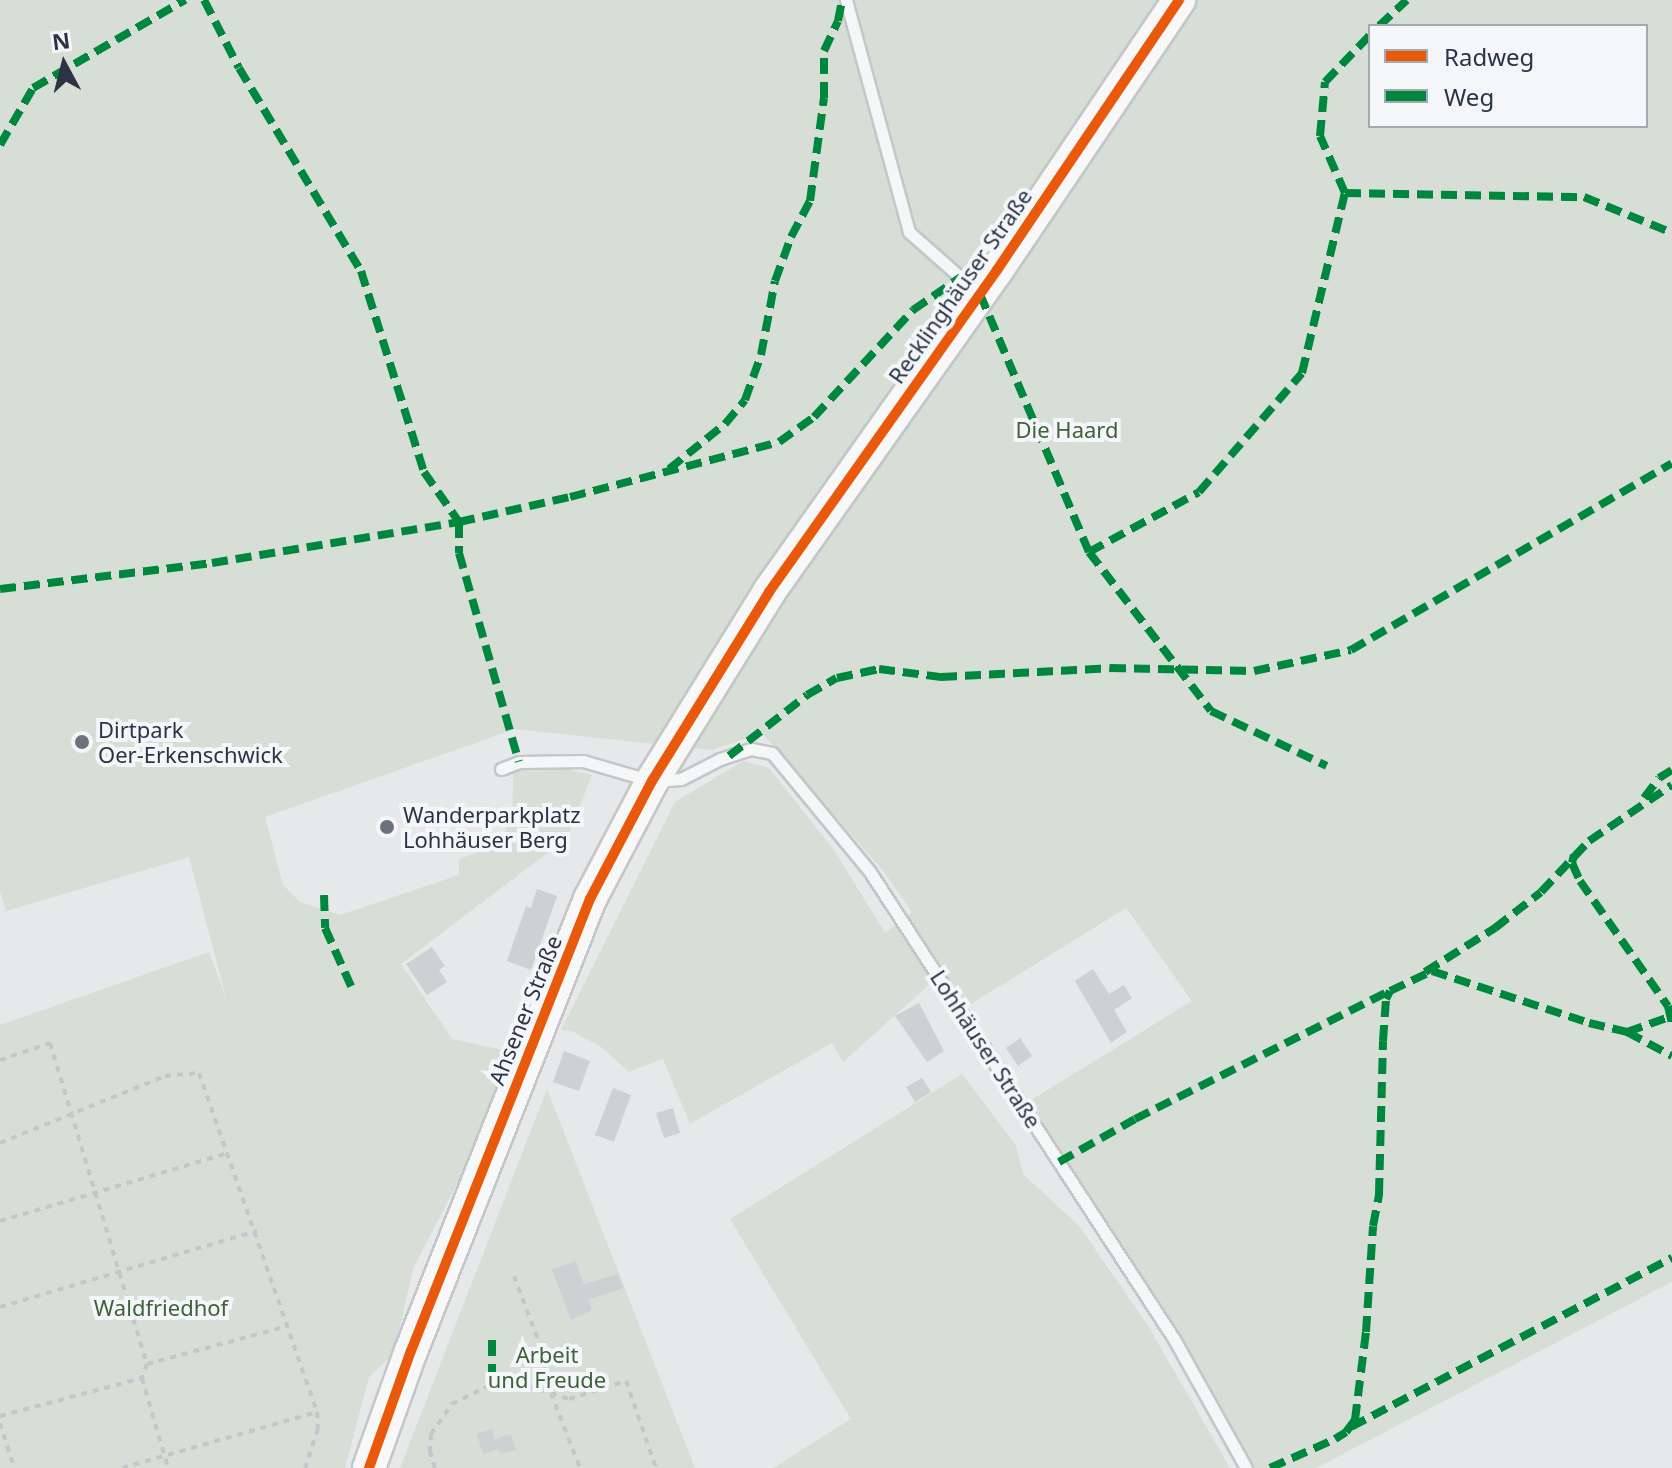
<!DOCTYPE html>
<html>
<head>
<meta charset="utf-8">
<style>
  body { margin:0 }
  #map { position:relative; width:1672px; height:1468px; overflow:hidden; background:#e6e8ea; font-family:"Noto Sans",sans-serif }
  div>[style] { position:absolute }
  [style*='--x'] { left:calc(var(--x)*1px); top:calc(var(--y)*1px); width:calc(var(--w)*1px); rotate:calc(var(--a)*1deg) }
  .green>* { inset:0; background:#d6ded6 }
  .building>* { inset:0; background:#ced0d3 }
  .path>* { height:4px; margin-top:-2px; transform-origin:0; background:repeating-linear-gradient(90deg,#c5c6ca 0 6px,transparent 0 12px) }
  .roads { filter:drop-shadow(2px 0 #c4c6c8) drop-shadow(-2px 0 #c4c6c8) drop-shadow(0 2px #c4c6c8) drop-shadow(0 -2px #c4c6c8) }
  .service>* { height:11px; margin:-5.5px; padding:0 5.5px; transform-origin:5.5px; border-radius:5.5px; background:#f5f6f7 }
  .secondary>* { height:32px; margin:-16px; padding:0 16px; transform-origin:16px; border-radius:16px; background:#f8f8f8 }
  .quiet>* { height:8px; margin-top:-4px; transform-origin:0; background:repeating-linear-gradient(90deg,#00873e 0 16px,transparent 0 24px) }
  .cycleway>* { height:10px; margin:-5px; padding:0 5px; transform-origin:5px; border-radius:5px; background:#e8590c }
  .dots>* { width:22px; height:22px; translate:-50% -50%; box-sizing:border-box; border:4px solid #f4f6f9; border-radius:50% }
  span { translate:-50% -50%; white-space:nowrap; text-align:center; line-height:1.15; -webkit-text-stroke:8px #f4f6f9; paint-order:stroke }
  .street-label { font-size:22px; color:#2b3445 }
  .park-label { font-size:22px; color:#3f6138 }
  .poi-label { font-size:22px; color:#2b3445 }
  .left { translate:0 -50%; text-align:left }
  .legend { position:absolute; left:1368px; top:24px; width:280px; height:104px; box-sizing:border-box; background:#f4f6f9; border:2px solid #a4a8b1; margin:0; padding:10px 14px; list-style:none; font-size:24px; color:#2b3445 }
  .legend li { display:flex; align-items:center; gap:16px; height:40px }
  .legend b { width:40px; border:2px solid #a4a8b1 }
  .north { position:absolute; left:24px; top:24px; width:80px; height:80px; -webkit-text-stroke:6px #f4f6f9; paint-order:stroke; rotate:353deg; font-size:22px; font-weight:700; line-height:32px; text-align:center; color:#2b3445 }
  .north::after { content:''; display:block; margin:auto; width:28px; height:36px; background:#2b3445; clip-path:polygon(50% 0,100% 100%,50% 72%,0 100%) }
</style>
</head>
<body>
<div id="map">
  <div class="green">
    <i style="clip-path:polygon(evenodd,0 0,1672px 0,1672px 1282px,1316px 1468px,1251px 1468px,1177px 1334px,1028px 1102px,1192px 1001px,1126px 908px,966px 1007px,941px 974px,843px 1062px,832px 1043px,690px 1124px,663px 1059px,629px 1072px,601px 1047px,572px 1031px,561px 1030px,675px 802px,743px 761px,769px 768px,834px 850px,885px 933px,912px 912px,885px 873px,762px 733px,712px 750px,515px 729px,265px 817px,283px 885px,300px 902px,340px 915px,459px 875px,459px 859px,485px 850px,502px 838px,512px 816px,514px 757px,592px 775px,567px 838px,401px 964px,452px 1039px,512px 1052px,467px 1164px,413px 1269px,394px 1353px,369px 1377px,345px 1468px,0 1468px,0 1025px,209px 952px,227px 1001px,189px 857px,6px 911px,0 891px,0 0,1370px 26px,1646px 26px,1646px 126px,1370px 126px,1370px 26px)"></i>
    <i style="clip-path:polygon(962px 1074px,1016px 1146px,1023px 1174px,1079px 1226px,1147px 1324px,1230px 1468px,773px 1468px,851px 1419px,730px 1219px)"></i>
    <i style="clip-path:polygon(547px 1089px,695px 1468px,400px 1468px)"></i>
  </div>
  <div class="building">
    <i style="clip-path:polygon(537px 889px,557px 896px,531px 970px,507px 961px,526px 906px,531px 908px)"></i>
    <i style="clip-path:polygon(432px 947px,445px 966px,439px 970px,447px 982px,427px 995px,406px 964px)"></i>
    <i style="clip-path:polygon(1093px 969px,1109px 994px,1124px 985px,1132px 998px,1114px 1010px,1127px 1032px,1111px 1043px,1075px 981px)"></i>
    <i style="clip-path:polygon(919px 1003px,944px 1051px,927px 1062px,895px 1016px)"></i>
    <i style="clip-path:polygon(1020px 1038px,1032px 1056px,1018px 1066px,1006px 1048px)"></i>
    <i style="clip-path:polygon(564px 1051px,590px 1061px,579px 1091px,553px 1082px)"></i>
    <i style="clip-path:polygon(922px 1078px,931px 1092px,915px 1102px,906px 1087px)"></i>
    <i style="clip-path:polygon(613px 1088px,631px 1095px,614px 1142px,595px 1135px)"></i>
    <i style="clip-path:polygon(673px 1108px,680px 1133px,664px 1138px,656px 1113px)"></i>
    <i style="clip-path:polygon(575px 1261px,584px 1284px,618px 1274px,623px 1288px,588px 1300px,592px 1310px,571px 1320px,552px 1270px)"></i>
    <i style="clip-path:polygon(492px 1429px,495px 1439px,511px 1434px,516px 1450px,500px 1454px,498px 1449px,483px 1454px,477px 1434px)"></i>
  </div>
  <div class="path">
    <i style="--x:0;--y:1060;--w:53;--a:-18.8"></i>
    <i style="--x:50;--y:1043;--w:335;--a:73.2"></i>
    <i style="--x:147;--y:1364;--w:15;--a:110"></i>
    <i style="--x:142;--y:1378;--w:94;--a:73.9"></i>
    <i style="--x:0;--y:1143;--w:178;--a:-22.1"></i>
    <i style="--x:165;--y:1076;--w:34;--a:-5"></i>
    <i style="--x:199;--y:1073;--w:359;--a:70.8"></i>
    <i style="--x:317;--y:1412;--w:17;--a:87"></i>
    <i style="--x:318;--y:1429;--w:41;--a:108.4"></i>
    <i style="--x:0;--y:1221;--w:238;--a:-16.6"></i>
    <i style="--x:514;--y:1276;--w:79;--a:69.3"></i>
    <i style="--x:542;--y:1350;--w:44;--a:78.2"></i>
    <i style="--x:551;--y:1393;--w:19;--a:18"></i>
    <i style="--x:569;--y:1399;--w:60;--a:-17.5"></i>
    <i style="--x:626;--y:1381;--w:92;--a:71"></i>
    <i style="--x:0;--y:1307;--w:268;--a:-16.5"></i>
    <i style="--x:147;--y:1364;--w:146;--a:-15.1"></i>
    <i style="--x:0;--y:1416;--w:147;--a:-15"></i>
    <i style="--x:0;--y:1423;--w:47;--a:72.7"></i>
    <i style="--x:122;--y:1468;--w:203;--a:-16"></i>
    <i style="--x:435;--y:1468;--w:17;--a:-107"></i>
    <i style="--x:430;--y:1452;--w:18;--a:-87"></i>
    <i style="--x:431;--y:1434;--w:37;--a:-55"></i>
    <i style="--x:452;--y:1404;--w:45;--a:-26.6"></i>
    <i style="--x:492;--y:1384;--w:24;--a:-2"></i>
    <i style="--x:516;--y:1383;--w:36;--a:16"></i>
    <i style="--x:551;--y:1393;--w:80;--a:68.9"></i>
  </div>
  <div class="roads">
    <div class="service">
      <i style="--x:846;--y:0;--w:240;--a:74.8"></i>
      <i style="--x:909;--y:232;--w:91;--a:41.4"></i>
      <i style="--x:501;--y:769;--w:19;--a:-21"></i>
      <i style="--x:519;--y:762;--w:64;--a:-0.9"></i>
      <i style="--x:583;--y:761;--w:72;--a:16.2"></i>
      <i style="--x:652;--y:781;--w:29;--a:-4"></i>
      <i style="--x:681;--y:779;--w:44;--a:-27.1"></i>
      <i style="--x:720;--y:759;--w:33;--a:-18"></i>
      <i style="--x:751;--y:749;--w:21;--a:11"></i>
      <i style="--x:772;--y:753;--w:154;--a:50.5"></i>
      <i style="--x:870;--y:872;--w:557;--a:56.94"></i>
      <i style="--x:1174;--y:1339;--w:148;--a:60.8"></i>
    </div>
    <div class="secondary">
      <i style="--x:369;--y:1468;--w:124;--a:-70.3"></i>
      <i style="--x:411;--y:1351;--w:486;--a:-68.4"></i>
      <i style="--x:590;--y:899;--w:133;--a:-62.3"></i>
      <i style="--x:652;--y:781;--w:222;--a:-58.2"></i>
      <i style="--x:769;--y:592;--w:395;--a:-54.7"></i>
      <i style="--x:997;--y:270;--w:326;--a:-56"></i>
    </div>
  </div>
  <div class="quiet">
    <i style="--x:204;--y:0;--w:76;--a:62.8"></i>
    <i style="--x:239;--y:68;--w:237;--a:59"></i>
    <i style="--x:361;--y:271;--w:211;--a:72.6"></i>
    <i style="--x:424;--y:472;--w:61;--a:55"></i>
    <i style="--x:459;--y:522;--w:31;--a:90"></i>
    <i style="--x:459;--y:553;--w:217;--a:74"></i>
    <i style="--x:1379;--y:26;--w:38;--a:-43"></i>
    <i style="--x:0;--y:145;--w:66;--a:-59.9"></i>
    <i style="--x:33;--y:88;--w:176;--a:-30.1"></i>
    <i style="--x:1345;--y:193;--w:239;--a:1"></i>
    <i style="--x:1584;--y:197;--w:95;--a:22.2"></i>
    <i style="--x:980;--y:294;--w:280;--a:67.1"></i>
    <i style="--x:1089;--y:552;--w:200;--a:52.5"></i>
    <i style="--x:1211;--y:711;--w:128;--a:25.4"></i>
    <i style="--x:669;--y:469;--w:72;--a:-38.8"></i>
    <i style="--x:725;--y:424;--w:31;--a:-50"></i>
    <i style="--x:745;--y:400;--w:48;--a:-70.4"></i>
    <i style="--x:761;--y:355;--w:75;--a:-79.3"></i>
    <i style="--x:775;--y:281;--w:47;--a:-70"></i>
    <i style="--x:791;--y:237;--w:41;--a:-62.2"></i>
    <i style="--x:810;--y:201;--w:104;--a:-82.3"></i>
    <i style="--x:824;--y:98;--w:47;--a:-90"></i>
    <i style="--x:824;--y:51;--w:33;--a:-65"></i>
    <i style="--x:838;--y:21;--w:21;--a:-79"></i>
    <i style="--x:1089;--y:552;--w:125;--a:-28.6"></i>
    <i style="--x:1199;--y:492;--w:157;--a:-49.1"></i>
    <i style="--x:1302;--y:373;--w:185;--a:-76.6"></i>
    <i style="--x:1345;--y:193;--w:62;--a:-113.7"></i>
    <i style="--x:1320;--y:136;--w:54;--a:-84.7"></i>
    <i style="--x:1325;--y:82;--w:65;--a:-46.2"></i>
    <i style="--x:0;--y:589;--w:214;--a:-7"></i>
    <i style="--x:212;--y:563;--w:250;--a:-9.4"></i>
    <i style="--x:459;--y:522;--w:114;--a:-12.7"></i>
    <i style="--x:570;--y:497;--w:216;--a:-14.7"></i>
    <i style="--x:779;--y:442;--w:43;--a:-35.5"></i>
    <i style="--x:814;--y:417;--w:146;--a:-47.2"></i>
    <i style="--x:913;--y:310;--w:58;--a:-34.5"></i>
    <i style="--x:729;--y:756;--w:99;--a:-38"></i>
    <i style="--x:807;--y:695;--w:34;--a:-30"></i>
    <i style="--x:837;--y:678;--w:43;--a:-12.1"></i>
    <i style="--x:879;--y:669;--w:63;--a:7.4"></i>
    <i style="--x:941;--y:677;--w:169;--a:-3"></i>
    <i style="--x:1110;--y:668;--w:144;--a:1.2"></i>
    <i style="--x:1254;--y:671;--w:99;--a:-12.2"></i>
    <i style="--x:1351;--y:650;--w:371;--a:-30.2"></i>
    <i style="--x:1644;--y:798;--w:25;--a:-53"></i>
    <i style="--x:1659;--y:778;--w:15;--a:-32"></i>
    <i style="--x:1574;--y:855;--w:8;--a:104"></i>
    <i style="--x:1572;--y:863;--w:20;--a:66"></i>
    <i style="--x:1580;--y:881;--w:153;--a:54.9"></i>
    <i style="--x:1668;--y:1006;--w:17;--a:77"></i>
    <i style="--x:324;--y:895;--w:33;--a:88"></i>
    <i style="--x:325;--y:928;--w:64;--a:65.9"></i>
    <i style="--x:1425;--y:972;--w:83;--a:-32.2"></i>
    <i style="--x:1495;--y:928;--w:58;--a:-38"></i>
    <i style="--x:1541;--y:892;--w:70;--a:-46.7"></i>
    <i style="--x:1589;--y:841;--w:100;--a:-34"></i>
    <i style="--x:1627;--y:1032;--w:48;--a:-19.6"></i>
    <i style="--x:1059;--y:1162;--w:87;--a:-29.5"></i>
    <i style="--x:1135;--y:1119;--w:285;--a:-26.7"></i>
    <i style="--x:492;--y:1340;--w:44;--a:90"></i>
    <i style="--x:1351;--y:1427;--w:363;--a:-27.8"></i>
    <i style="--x:1270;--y:1468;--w:71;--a:-24"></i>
    <i style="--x:1335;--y:1439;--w:13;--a:-32"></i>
    <i style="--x:1346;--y:1432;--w:15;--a:-53"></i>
    <i style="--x:1355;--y:1420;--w:89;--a:-82.9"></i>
    <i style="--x:1366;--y:1332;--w:106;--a:-86.2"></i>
    <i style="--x:1373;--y:1226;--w:33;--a:-79"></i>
    <i style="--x:1379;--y:1194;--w:153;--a:-88.5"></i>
    <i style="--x:1383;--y:1041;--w:42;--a:-85.9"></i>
    <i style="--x:1386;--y:999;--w:9;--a:-63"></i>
    <i style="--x:1390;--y:991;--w:47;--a:-25.5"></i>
    <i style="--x:1432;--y:971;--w:165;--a:18.3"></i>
    <i style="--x:1589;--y:1023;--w:39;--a:13"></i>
    <i style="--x:1627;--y:1032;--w:51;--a:28.1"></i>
  </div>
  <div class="cycleway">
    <i style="--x:369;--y:1468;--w:124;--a:-70.3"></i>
    <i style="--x:411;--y:1351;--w:486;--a:-68.4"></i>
    <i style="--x:590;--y:899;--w:133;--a:-62.3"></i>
    <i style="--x:652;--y:781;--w:222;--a:-58.2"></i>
    <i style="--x:769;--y:592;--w:395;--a:-54.7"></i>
    <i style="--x:997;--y:270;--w:326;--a:-56"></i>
  </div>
  <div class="dots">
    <i style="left:82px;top:742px;background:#6c737f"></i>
    <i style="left:387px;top:827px;background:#6c737f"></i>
  </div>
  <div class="street-label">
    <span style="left:960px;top:286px;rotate:-55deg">Recklinghäuser Straße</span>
    <span style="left:525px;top:1010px;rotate:-68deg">Ahsener Straße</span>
    <span style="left:986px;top:1049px;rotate:57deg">Lohhäuser Straße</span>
  </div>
  <div class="park-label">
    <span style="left:1067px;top:430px">Die Haard</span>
    <span style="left:161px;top:1308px">Waldfriedhof</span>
    <span style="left:547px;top:1367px">Arbeit<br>und Freude</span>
  </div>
  <div class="poi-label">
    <span class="left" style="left:98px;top:742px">Dirtpark<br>Oer-Erkenschwick</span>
    <span class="left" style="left:403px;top:827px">Wanderparkplatz<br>Lohhäuser Berg</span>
  </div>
  <ul class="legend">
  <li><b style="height:10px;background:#e8590c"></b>Radweg</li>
  <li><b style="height:10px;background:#00873e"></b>Weg</li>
  </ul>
  <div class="north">N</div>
</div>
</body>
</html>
